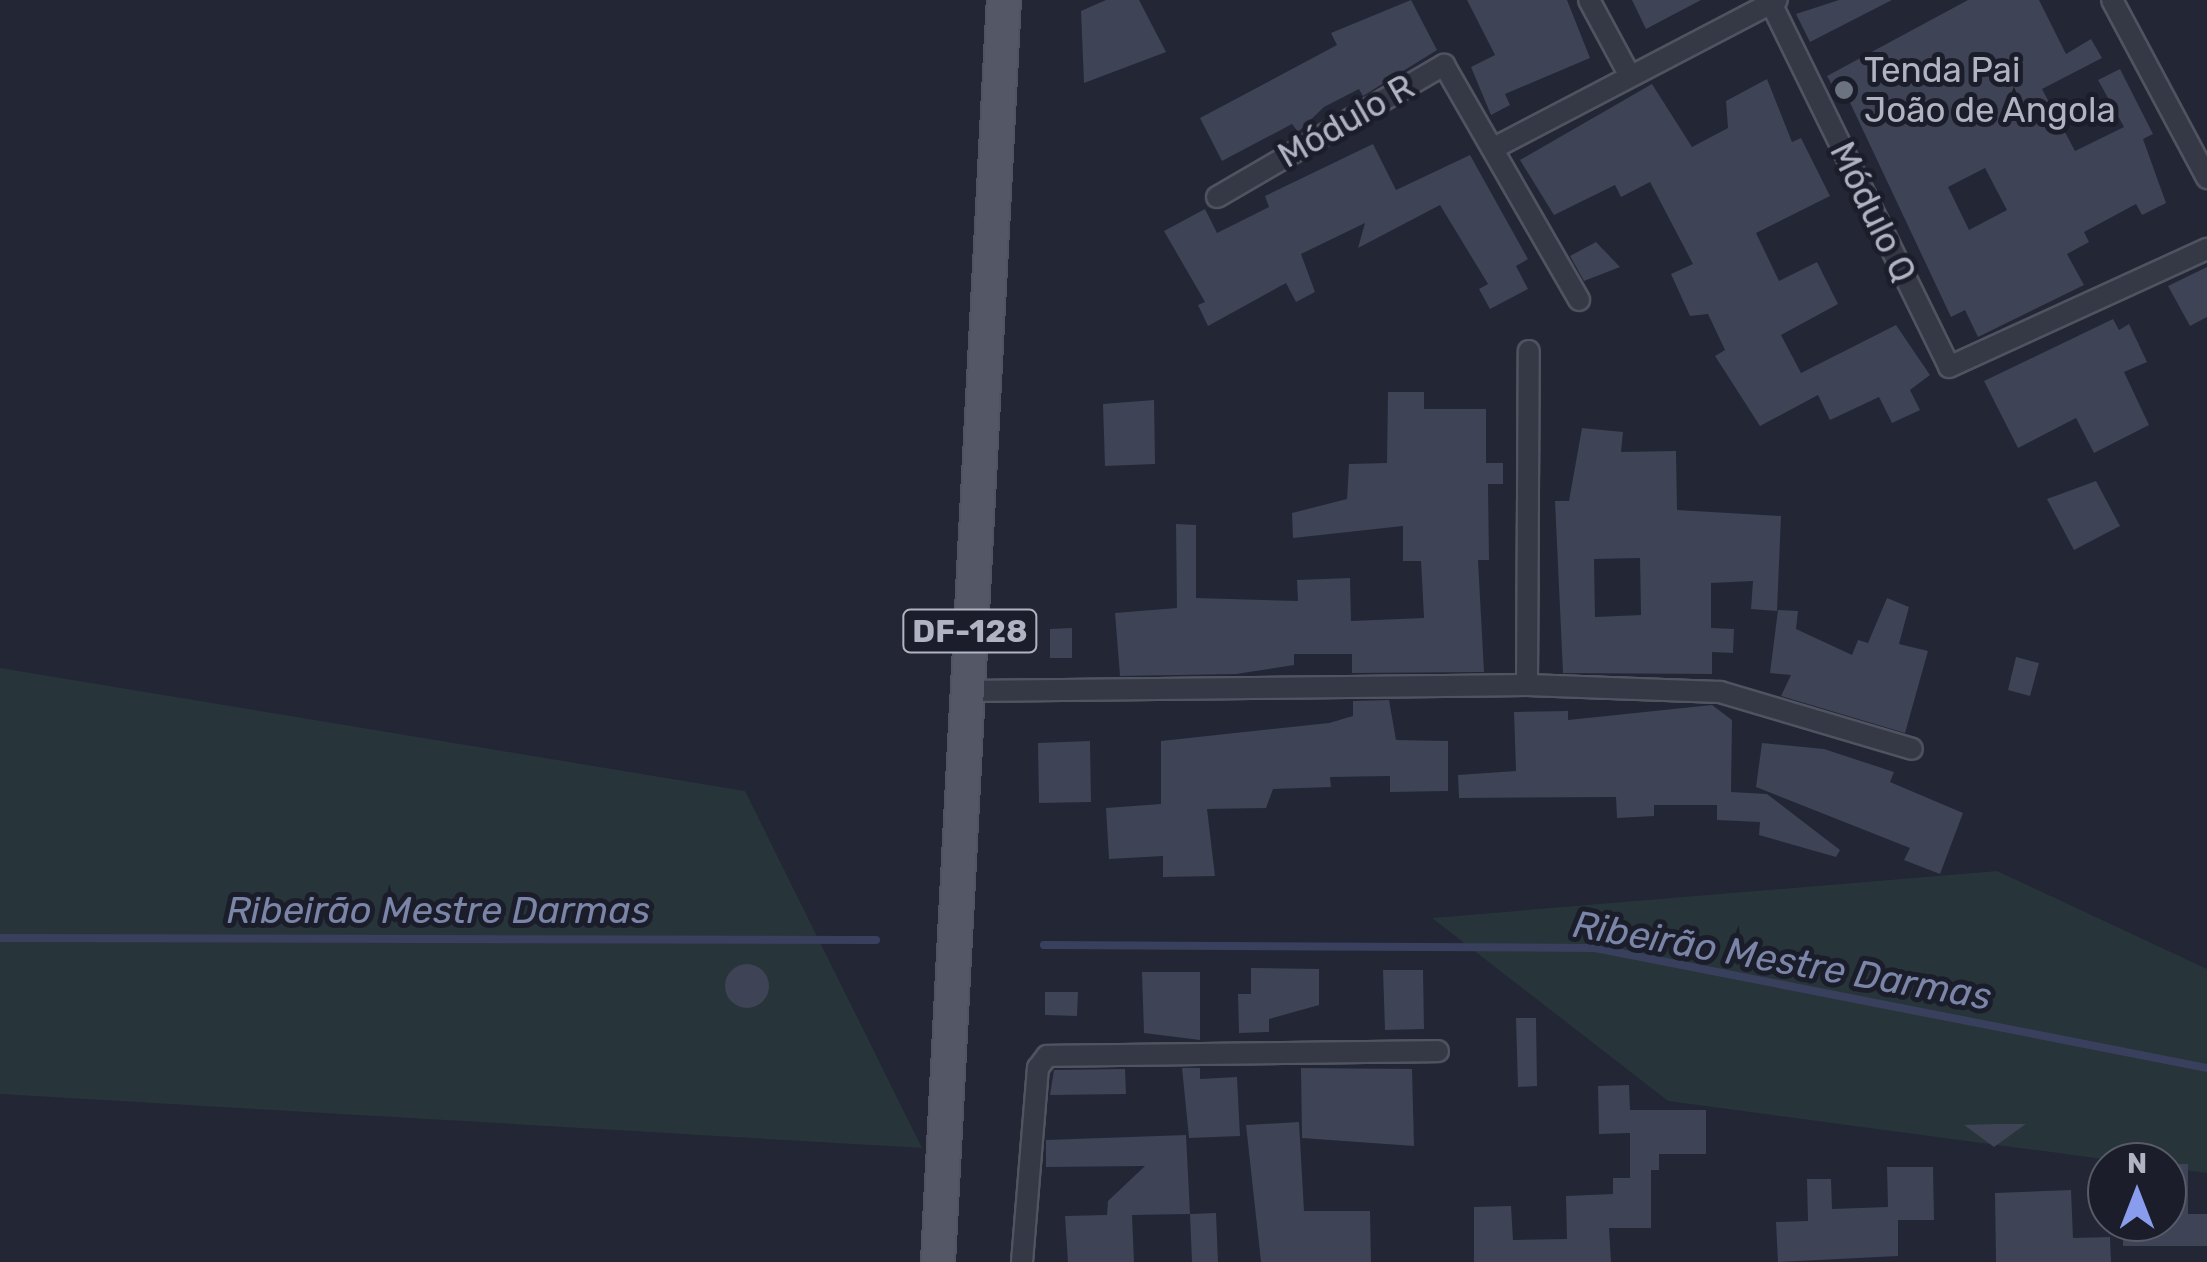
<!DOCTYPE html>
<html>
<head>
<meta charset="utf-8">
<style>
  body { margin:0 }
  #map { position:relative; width:2207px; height:1262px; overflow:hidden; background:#222635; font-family:Rubik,sans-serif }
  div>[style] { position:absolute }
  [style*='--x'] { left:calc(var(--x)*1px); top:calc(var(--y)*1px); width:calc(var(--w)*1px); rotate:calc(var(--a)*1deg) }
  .green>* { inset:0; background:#273439 }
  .stream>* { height:8px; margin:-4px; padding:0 4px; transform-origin:4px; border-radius:4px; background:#39405d }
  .building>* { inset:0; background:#3e4355 }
  .round { border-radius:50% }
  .roads { filter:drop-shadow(2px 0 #505360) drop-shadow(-2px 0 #505360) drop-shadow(0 2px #505360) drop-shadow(0 -2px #505360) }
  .street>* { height:20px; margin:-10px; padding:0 10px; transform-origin:10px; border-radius:10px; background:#353946 }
  .primary>* { height:32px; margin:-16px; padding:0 16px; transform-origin:16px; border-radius:16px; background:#535766 }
  .dots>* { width:28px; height:28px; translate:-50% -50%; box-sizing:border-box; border:5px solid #1b1e2a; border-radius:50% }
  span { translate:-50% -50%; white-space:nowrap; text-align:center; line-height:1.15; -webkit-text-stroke:10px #1b1e2a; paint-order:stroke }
  .shield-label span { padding:2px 8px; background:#1b1e2a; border:2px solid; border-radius:8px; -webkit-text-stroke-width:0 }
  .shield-label { font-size:32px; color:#b0b3c2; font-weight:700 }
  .poi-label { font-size:35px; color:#b0b3c2 }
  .left { translate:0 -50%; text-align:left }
  .street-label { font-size:35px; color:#b0b3c2 }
  .water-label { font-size:38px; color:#7a85a8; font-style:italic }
  .north { position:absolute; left:2087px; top:1142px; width:100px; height:100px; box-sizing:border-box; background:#1b1e2a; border:2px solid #575a67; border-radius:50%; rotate:0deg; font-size:28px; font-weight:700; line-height:40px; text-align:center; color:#b0b3c2 }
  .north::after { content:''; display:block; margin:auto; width:35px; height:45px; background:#8a9ced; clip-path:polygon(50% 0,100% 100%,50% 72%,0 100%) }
</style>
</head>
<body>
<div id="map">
  <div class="green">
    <i style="clip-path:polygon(0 668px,745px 791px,922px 1148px,0 1094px)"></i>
    <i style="clip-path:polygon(1997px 871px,2207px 969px,2207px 1173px,1668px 1101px,1432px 918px)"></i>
  </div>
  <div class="stream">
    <i style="--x:0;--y:938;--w:876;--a:0.13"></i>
    <i style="--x:1044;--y:945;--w:551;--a:0.31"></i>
    <i style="--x:1595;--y:948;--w:624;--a:11.09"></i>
  </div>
  <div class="building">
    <i style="clip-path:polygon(1106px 0,1139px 0,1166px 52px,1084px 83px,1081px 11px)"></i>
    <i style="clip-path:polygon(1411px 0,1437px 50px,1363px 96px,1359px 89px,1324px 107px,1298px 132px,1292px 124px,1222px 161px,1200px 118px,1337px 45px,1331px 33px)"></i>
    <i style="clip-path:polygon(1467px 0,1567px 0,1590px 58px,1505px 94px,1510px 105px,1491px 115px,1471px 67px,1495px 55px)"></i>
    <i style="clip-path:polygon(1632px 0,1701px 0,1646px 29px)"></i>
    <i style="clip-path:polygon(1839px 0,1892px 0,1810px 42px,1796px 14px)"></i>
    <i style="clip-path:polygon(evenodd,1968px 0,2039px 0,2066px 54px,2091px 39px,2102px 58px,2042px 89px,2075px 151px,2124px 127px,2098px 80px,2120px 69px,2153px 134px,2143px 139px,2166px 203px,2142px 215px,2136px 204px,2084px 232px,2089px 242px,2067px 254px,2084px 285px,1978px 337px,1965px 310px,1951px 317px,1846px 94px,1839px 97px,1827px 76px,1968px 0,1985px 168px,2007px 210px,1969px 230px,1948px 187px,1985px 168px)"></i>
    <i style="clip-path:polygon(1767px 79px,1792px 142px,1801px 138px,1830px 196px,1756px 233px,1779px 281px,1817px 262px,1838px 304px,1781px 335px,1801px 373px,1896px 325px,1930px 375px,1910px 390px,1920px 410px,1892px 423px,1879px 397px,1830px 420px,1818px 395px,1760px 426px,1715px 356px,1725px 350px,1708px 314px,1690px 316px,1671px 274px,1693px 264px,1650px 182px,1621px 197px,1615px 185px,1554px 215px,1520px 160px,1652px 84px,1692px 147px,1728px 128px,1726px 101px)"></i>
    <i style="clip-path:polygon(1373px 144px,1396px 190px,1470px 155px,1528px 259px,1516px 266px,1528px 289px,1490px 309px,1479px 289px,1488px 284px,1440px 205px,1358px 248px,1365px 223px,1301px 254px,1315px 292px,1296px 302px,1286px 283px,1208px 326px,1198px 305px,1205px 302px,1164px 231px,1205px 209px,1217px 233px,1269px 207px,1265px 196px)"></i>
    <i style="clip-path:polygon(1596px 242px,1620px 267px,1584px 281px,1570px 256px)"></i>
    <i style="clip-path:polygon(2207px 267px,2207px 317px,2190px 326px,2168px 286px)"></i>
    <i style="clip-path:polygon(2113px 319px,2119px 330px,2129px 324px,2147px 362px,2124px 372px,2149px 425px,2094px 453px,2076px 418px,2018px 448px,1984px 381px)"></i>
    <i style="clip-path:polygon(1388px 392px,1424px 392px,1424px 409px,1486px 409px,1486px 463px,1503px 463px,1503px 484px,1488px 484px,1489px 560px,1478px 560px,1484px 672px,1352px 673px,1352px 654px,1294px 654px,1294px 665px,1236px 674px,1120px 676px,1115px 613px,1177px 608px,1176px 524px,1196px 525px,1196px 598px,1298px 601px,1297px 580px,1350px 578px,1351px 621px,1424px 618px,1421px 561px,1403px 561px,1403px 526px,1293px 538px,1292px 513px,1347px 499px,1349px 464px,1387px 463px)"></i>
    <i style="clip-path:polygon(1154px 400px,1155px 464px,1105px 466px,1103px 404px)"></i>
    <i style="clip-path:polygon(evenodd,1582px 428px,1623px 432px,1621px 452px,1676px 451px,1677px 510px,1781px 516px,1777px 611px,1751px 609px,1753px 581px,1711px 583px,1711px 628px,1734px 629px,1733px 653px,1712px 652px,1712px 674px,1563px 673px,1555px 501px,1569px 501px,1582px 428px,1640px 558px,1641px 615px,1595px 617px,1594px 559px,1640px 558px)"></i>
    <i style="clip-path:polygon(2096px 481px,2120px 526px,2074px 550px,2047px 499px)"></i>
    <i style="clip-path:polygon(1887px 598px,1909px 607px,1899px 644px,1928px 651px,1905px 733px,1781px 696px,1791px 675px,1770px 673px,1778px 610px,1798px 611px,1796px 629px,1852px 655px,1858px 640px,1868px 643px)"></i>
    <i style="clip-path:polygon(1072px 628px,1072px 658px,1050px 658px,1050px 629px)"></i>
    <i style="clip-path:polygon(2016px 657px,2039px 663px,2030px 696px,2008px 690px)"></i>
    <i style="clip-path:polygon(1389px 700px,1396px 740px,1448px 741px,1448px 791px,1390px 792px,1390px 776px,1330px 777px,1331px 787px,1273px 789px,1266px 808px,1207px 809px,1215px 876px,1163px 877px,1163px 856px,1109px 859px,1106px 808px,1161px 804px,1161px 741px,1329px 723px,1353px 716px,1353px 701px)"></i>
    <i style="clip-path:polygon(1712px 705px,1732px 720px,1731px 792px,1767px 794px,1840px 850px,1836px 857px,1759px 835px,1760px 822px,1717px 820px,1717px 805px,1654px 805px,1654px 816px,1617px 818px,1616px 797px,1459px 798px,1458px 775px,1516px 771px,1514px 712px,1568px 711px,1568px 720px)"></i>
    <i style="clip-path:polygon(1090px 741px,1091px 802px,1039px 803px,1038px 743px)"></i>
    <i style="clip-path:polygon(1762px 743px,1824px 749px,1894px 772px,1890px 782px,1963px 813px,1940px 874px,1904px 860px,1910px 848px,1756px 787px)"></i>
    <i class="round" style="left:725px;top:964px;width:44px;height:44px"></i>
    <i style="clip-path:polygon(1251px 968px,1319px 969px,1319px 1005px,1269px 1019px,1269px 1032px,1239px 1033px,1238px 994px,1251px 994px)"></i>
    <i style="clip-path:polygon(1383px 970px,1423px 970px,1424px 1029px,1385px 1030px)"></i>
    <i style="clip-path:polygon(1142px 972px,1200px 972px,1200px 1040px,1144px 1033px)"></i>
    <i style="clip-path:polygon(1045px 992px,1078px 992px,1077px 1016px,1045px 1015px)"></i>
    <i style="clip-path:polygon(1516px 1018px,1536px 1018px,1537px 1086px,1518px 1087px)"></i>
    <i style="clip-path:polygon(1182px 1068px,1200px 1068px,1200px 1079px,1237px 1077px,1240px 1136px,1189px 1138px)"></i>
    <i style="clip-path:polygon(1301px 1068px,1412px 1069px,1414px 1146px,1302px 1138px)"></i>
    <i style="clip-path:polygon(1125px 1069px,1126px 1094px,1050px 1095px,1054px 1070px)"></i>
    <i style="clip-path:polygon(1629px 1085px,1630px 1110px,1706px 1110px,1706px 1154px,1659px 1154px,1659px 1170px,1651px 1170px,1651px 1228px,1609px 1228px,1611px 1262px,1474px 1262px,1474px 1207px,1511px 1206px,1513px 1240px,1567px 1239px,1566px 1196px,1613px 1194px,1613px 1178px,1630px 1178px,1630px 1133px,1599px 1134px,1598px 1086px)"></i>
    <i style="clip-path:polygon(1299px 1122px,1304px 1211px,1370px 1211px,1371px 1262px,1261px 1262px,1246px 1125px)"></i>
    <i style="clip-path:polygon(2026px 1124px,1994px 1147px,1964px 1125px,1994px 1124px)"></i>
    <i style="clip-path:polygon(1186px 1135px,1190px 1214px,1216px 1213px,1218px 1262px,1192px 1262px,1190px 1214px,1132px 1215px,1134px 1262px,1068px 1262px,1065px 1216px,1107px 1215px,1108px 1201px,1145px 1166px,1046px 1167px,1046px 1140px)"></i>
    <i style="clip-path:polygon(2167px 1164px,2188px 1164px,2188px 1214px,2207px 1214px,2207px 1246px,2123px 1246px,2123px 1222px,2167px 1222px)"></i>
    <i style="clip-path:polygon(1887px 1167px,1933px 1167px,1934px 1220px,1898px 1220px,1898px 1256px,1778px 1262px,1776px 1222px,1808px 1221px,1807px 1179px,1831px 1179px,1832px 1209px,1888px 1207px)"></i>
    <i style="clip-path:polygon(2071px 1190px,2073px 1238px,2110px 1237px,2111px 1262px,1996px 1262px,1995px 1193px)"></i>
  </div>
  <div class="roads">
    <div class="street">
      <i style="--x:1589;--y:0;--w:86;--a:61.7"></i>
      <i style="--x:2112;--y:0;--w:202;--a:61.9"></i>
      <i style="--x:1771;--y:3;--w:405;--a:63.9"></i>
      <i style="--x:1949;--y:367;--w:284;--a:-24.6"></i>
      <i style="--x:1494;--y:148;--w:319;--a:-27.6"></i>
      <i style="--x:1217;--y:197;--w:263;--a:-30.2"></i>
      <i style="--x:1444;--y:65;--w:271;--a:60.1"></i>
      <i style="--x:1527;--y:685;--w:334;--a:-89.7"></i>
      <i style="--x:966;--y:691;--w:561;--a:-0.61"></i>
      <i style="--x:1527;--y:685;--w:193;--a:2.1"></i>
      <i style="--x:1720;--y:692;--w:200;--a:16.5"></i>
      <i style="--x:1022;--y:1262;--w:195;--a:-85.3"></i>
      <i style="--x:1038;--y:1068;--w:15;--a:-53"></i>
      <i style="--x:1047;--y:1056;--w:391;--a:-0.7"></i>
    </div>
    <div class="primary">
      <i style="--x:938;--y:1262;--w:1264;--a:-87.01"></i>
    </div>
  </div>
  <div class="dots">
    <i style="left:1844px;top:90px;background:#6b7280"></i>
  </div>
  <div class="shield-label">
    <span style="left:970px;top:631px">DF-128</span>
  </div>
  <div class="poi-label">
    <span class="left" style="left:1864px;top:90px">Tenda Pai<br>João de Angola</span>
  </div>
  <div class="street-label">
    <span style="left:1346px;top:121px;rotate:-30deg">Módulo R</span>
    <span style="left:1873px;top:212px;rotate:64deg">Módulo Q</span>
  </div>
  <div class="water-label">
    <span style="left:438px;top:911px">Ribeirão Mestre Darmas</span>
    <span style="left:1782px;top:961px;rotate:10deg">Ribeirão Mestre Darmas</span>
  </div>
  <div class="north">N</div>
</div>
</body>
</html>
